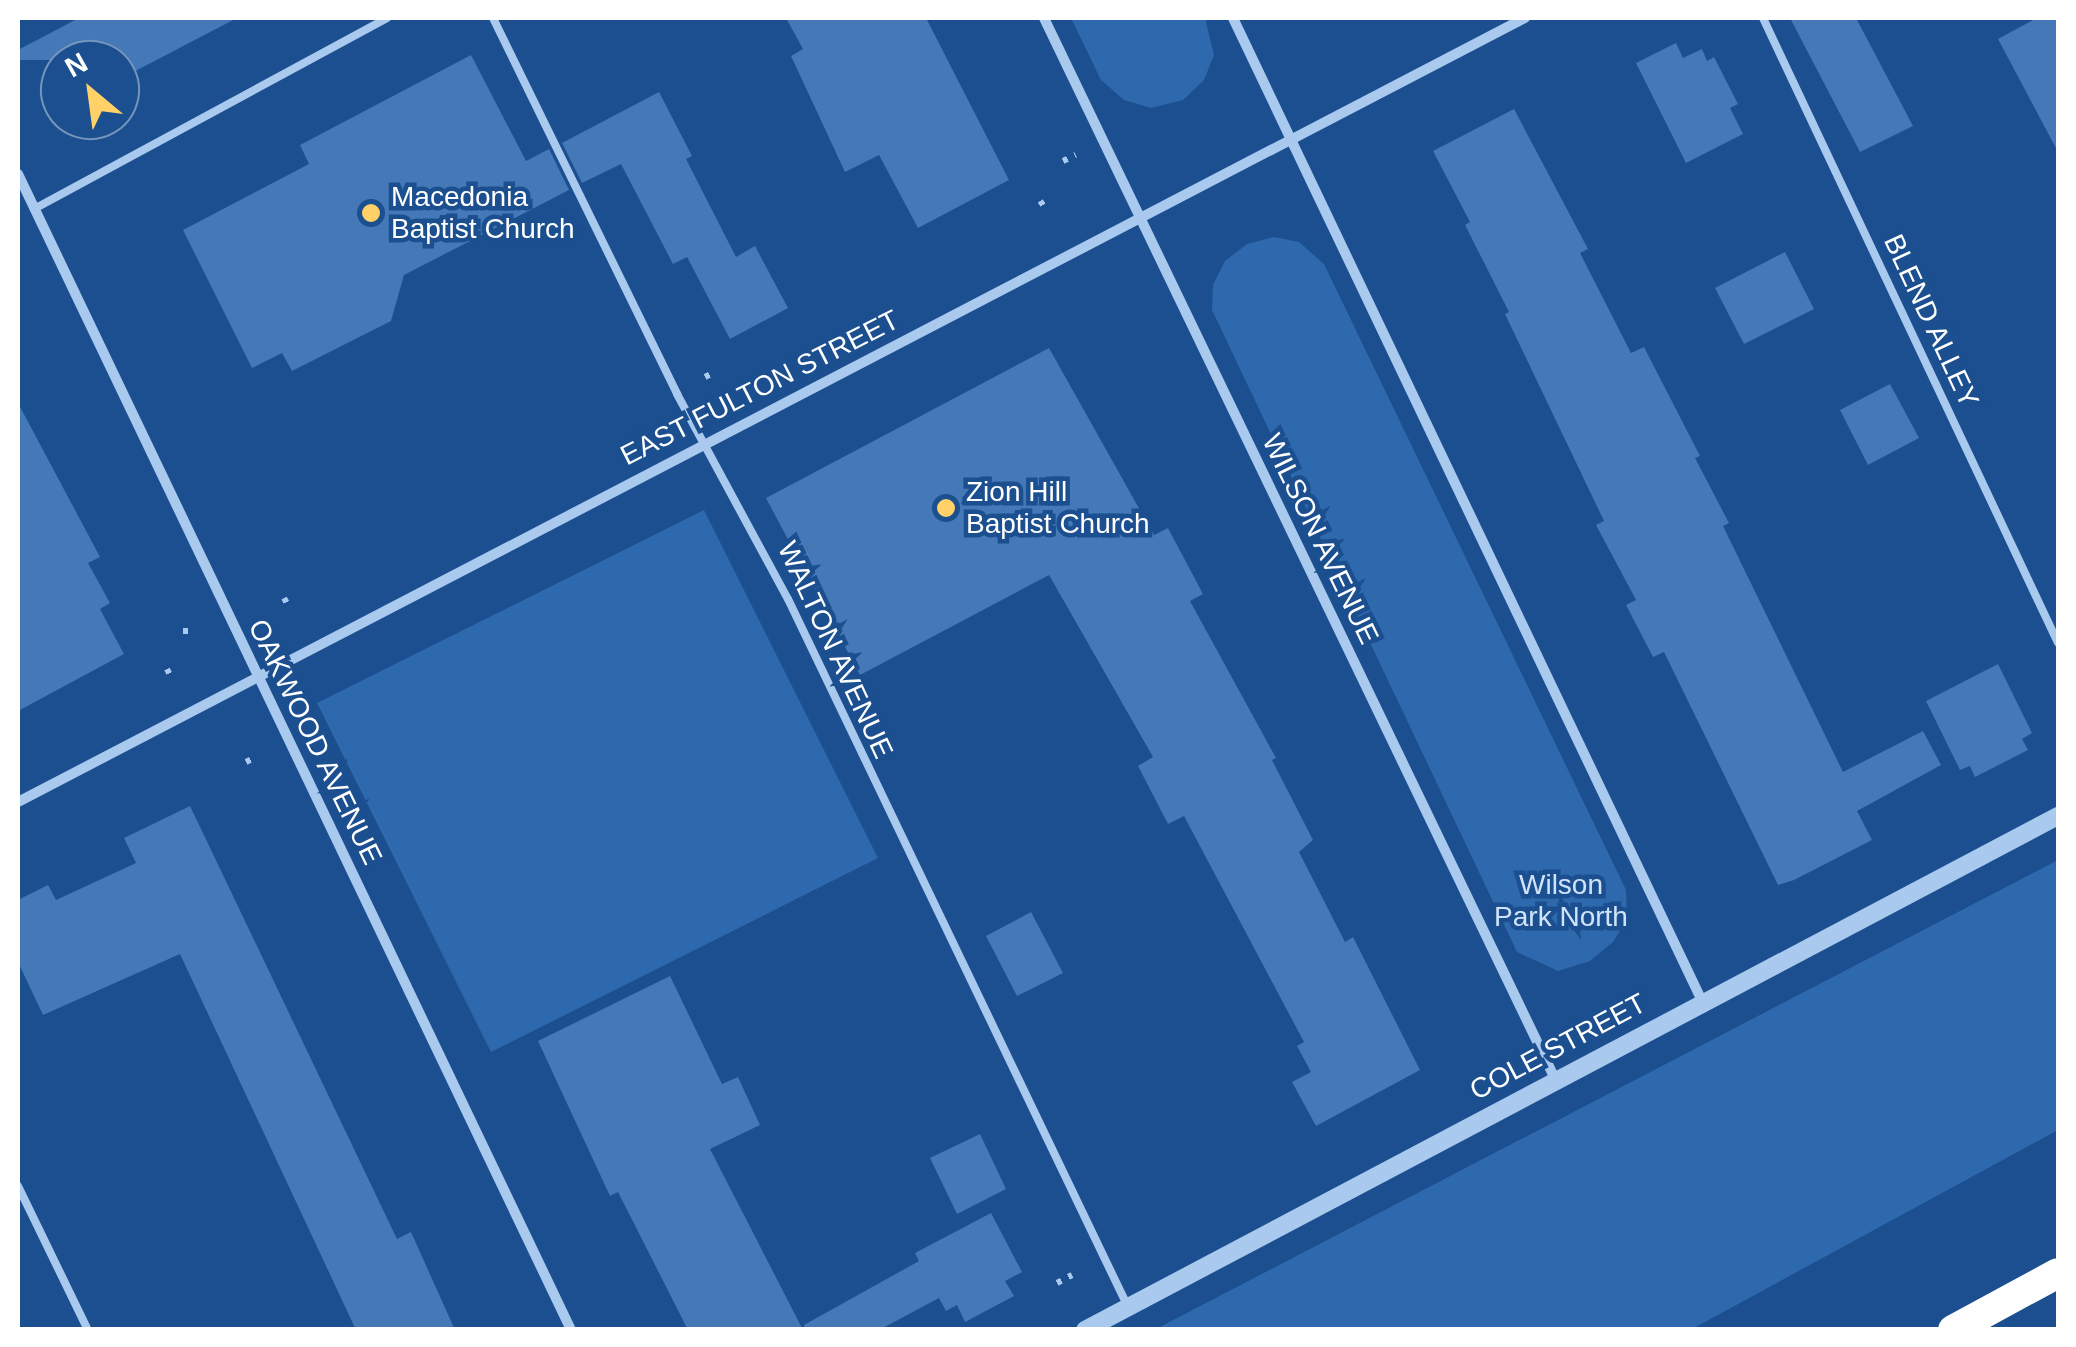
<!DOCTYPE html>
<html>
<head>
<meta charset="utf-8">
<style>
  body { margin:0 }
  #map { position:relative; width:2076px; height:1347px; overflow:hidden; background:#1b4f8f; font-family:Helvetica,sans-serif }
  div>[style] { position:absolute }
  [style*='--x'] { left:calc(var(--x)*1px); top:calc(var(--y)*1px); width:calc(var(--w)*1px); rotate:calc(var(--a)*1deg) }
  .green>* { inset:0; background:#2e69ad }
  .building>* { inset:0; background:#4478b7 }
  .path>* { height:6px; margin-top:-3px; transform-origin:0; background:repeating-linear-gradient(90deg,#a9c9ee 0 5px,transparent 0 13px) }
  .service>* { height:8px; margin:-4px; padding:0 4px; transform-origin:4px; border-radius:4px; background:#a9c9ee }
  .minor>* { height:10px; margin:-5px; padding:0 5px; transform-origin:5px; border-radius:5px; background:#a9c9ee }
  .tertiary>* { height:18px; margin:-9px; padding:0 9px; transform-origin:9px; border-radius:9px; background:#a9c9ee }
  .motorway>* { height:30px; margin:-15px; padding:0 15px; transform-origin:15px; border-radius:15px; background:#fff }
  .dots>* { width:28px; height:28px; translate:-50% -50%; box-sizing:border-box; border:5px solid #1b4f8f; border-radius:50% }
  span { translate:-50% -50%; white-space:nowrap; text-align:center; line-height:1.15; -webkit-text-stroke:9px #1b4f8f; paint-order:stroke }
  .poi-label { font-size:28px; color:#fff }
  .left { translate:0 -50%; text-align:left }
  .street-label { font-size:28px; color:#fff }
  .park-label { font-size:28px; color:#cfe3fa }
  .frame { position:absolute; inset:0; border:20px solid #fff; pointer-events:none }
  .north { position:absolute; left:40px; top:40px; width:100px; height:100px; box-sizing:border-box; background:#1b4f8f; border:2px solid #7695bc; border-radius:50%; rotate:331deg; font-size:28px; font-weight:700; line-height:40px; text-align:center; color:#fff }
  .north::after { content:''; display:block; margin:auto; width:35px; height:45px; background:#ffd166; clip-path:polygon(50% 0,100% 100%,50% 72%,0 100%) }
</style>
</head>
<body>
<div id="map">
  <div class="green">
    <i style="clip-path:polygon(1071px 18px,1205px 18px,1214px 55px,1204px 80px,1183px 100px,1151px 108px,1124px 100px,1101px 80px)"></i>
    <i style="clip-path:polygon(1274px 237px,1299px 242px,1324px 264px,1626px 890px,1627px 919px,1613px 942px,1590px 961px,1558px 971px,1517px 952px,1212px 310px,1213px 285px,1225px 261px,1247px 244px)"></i>
    <i style="clip-path:polygon(704px 510px,878px 858px,491px 1052px,317px 703px)"></i>
    <i style="clip-path:polygon(2058px 860px,2058px 1130px,1692px 1329px,1156px 1329px)"></i>
  </div>
  <div class="building">
    <i style="clip-path:polygon(79px 18px,237px 18px,120px 79px,120px 60px,18px 60px,18px 50px)"></i>
    <i style="clip-path:polygon(786px 18px,926px 18px,1009px 180px,918px 228px,879px 155px,845px 172px,791px 56px,803px 49px)"></i>
    <i style="clip-path:polygon(1790px 18px,1856px 18px,1913px 126px,1860px 152px)"></i>
    <i style="clip-path:polygon(2037px 18px,2058px 18px,2058px 152px,1998px 39px)"></i>
    <i style="clip-path:polygon(1676px 43px,1683px 58px,1702px 49px,1707px 61px,1714px 57px,1738px 104px,1730px 108px,1743px 134px,1686px 163px,1636px 63px)"></i>
    <i style="clip-path:polygon(471px 55px,526px 161px,549px 149px,569px 190px,404px 275px,391px 321px,292px 371px,282px 353px,252px 368px,183px 230px,309px 164px,300px 145px)"></i>
    <i style="clip-path:polygon(659px 92px,692px 156px,686px 159px,736px 257px,755px 246px,788px 308px,730px 339px,687px 257px,673px 264px,621px 164px,582px 183px,562px 143px)"></i>
    <i style="clip-path:polygon(1514px 109px,1588px 249px,1580px 253px,1631px 353px,1644px 347px,1700px 456px,1695px 458px,1729px 523px,1723px 526px,1843px 772px,1923px 731px,1941px 765px,1857px 811px,1872px 840px,1794px 880px,1778px 885px,1664px 652px,1653px 657px,1626px 605px,1636px 600px,1596px 525px,1604px 521px,1505px 314px,1509px 312px,1465px 225px,1470px 222px,1433px 151px)"></i>
    <i style="clip-path:polygon(1785px 252px,1814px 309px,1744px 344px,1715px 288px)"></i>
    <i style="clip-path:polygon(1049px 348px,1154px 535px,1168px 528px,1203px 594px,1190px 601px,1276px 758px,1272px 760px,1313px 840px,1299px 852px,1345px 942px,1353px 937px,1420px 1070px,1316px 1126px,1292px 1082px,1311px 1072px,1297px 1046px,1304px 1042px,1184px 816px,1168px 824px,1138px 766px,1153px 757px,1049px 575px,860px 675px,766px 498px)"></i>
    <i style="clip-path:polygon(1890px 384px,1919px 438px,1868px 465px,1840px 410px)"></i>
    <i style="clip-path:polygon(18px 403px,100px 557px,88px 563px,110px 603px,100px 609px,124px 654px,18px 711px)"></i>
    <i style="clip-path:polygon(1998px 664px,2032px 733px,2022px 739px,2028px 750px,1975px 777px,1970px 766px,1960px 770px,1926px 701px)"></i>
    <i style="clip-path:polygon(190px 806px,397px 1239px,411px 1232px,455px 1330px,356px 1330px,180px 954px,43px 1015px,18px 962px,18px 900px,48px 885px,56px 900px,136px 863px,124px 838px)"></i>
    <i style="clip-path:polygon(1031px 912px,1063px 973px,1017px 996px,986px 936px)"></i>
    <i style="clip-path:polygon(670px 976px,722px 1084px,738px 1077px,760px 1125px,710px 1149px,803px 1330px,688px 1330px,618px 1192px,610px 1196px,538px 1041px)"></i>
    <i style="clip-path:polygon(980px 1134px,1006px 1189px,957px 1214px,930px 1158px)"></i>
    <i style="clip-path:polygon(991px 1213px,1022px 1272px,1005px 1281px,1014px 1296px,965px 1322px,957px 1305px,946px 1311px,939px 1298px,879px 1330px,806px 1330px,804px 1325px,919px 1261px,915px 1253px)"></i>
  </div>
  <div class="path">
    <i style="--x:1063;--y:161;--w:14;--a:-25"></i>
    <i style="--x:1040;--y:201;--w:11;--a:52"></i>
    <i style="--x:705;--y:377;--w:11;--a:-27"></i>
    <i style="--x:284;--y:598;--w:8;--a:60"></i>
    <i style="--x:183;--y:631;--w:7;--a:0"></i>
    <i style="--x:167;--y:669;--w:7;--a:63"></i>
    <i style="--x:246;--y:762;--w:9;--a:-27"></i>
    <i style="--x:1057;--y:1283;--w:17;--a:-28"></i>
  </div>
  <div class="service">
    <i style="--x:493;--y:18;--w:419;--a:63.9"></i>
    <i style="--x:677;--y:394;--w:233;--a:61.6"></i>
    <i style="--x:788;--y:599;--w:783;--a:64.35"></i>
    <i style="--x:1763;--y:18;--w:691;--a:64.73"></i>
    <i style="--x:34;--y:209;--w:401;--a:-28.4"></i>
    <i style="--x:18;--y:1186;--w:160;--a:64.1"></i>
  </div>
  <div class="minor">
    <i style="--x:1044;--y:18;--w:1178;--a:64.28"></i>
    <i style="--x:1233;--y:18;--w:1089;--a:64.49"></i>
    <i style="--x:18;--y:174;--w:1281;--a:64.43"></i>
    <i style="--x:18;--y:802;--w:1699;--a:-27.49"></i>
  </div>
  <div class="tertiary">
    <i style="--x:1085;--y:1330;--w:1100;--a:-27.85"></i>
  </div>
  <div class="motorway">
    <i style="--x:1953;--y:1330;--w:119;--a:-28.5"></i>
  </div>
  <div class="dots">
    <i style="left:371px;top:213px;background:#ffd166"></i>
    <i style="left:946px;top:508px;background:#ffd166"></i>
  </div>
  <div class="poi-label">
    <span class="left" style="left:391px;top:213px">Macedonia<br>Baptist Church</span>
    <span class="left" style="left:966px;top:508px">Zion Hill<br>Baptist Church</span>
  </div>
  <div class="street-label">
    <span style="left:1931px;top:321px;rotate:65deg">BLEND ALLEY</span>
    <span style="left:760px;top:388px;rotate:-27deg">EAST FULTON STREET</span>
    <span style="left:1320px;top:539px;rotate:64deg">WILSON AVENUE</span>
    <span style="left:835px;top:650px;rotate:65deg">WALTON AVENUE</span>
    <span style="left:315px;top:742px;rotate:64deg">OAKWOOD AVENUE</span>
    <span style="left:1558px;top:1047px;rotate:-28deg">COLE STREET</span>
  </div>
  <div class="park-label">
    <span style="left:1561px;top:901px">Wilson<br>Park North</span>
  </div>
  <div class="frame"></div>
  <div class="north">N</div>
</div>
</body>
</html>
